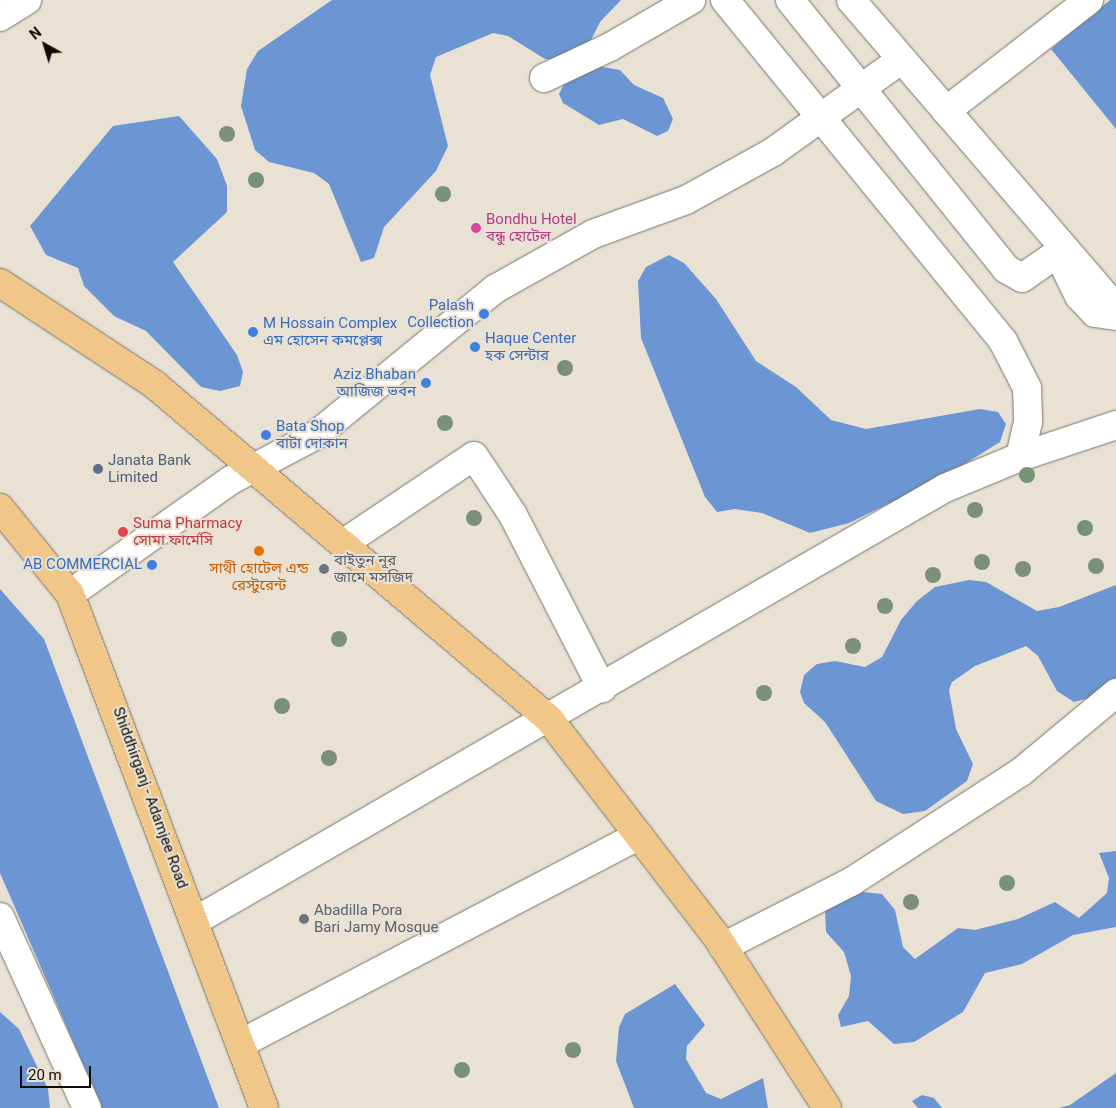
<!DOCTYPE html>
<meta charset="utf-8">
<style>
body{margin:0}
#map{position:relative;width:1116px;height:1108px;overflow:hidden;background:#e9e2d4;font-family:Roboto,"Noto Sans Bengali",sans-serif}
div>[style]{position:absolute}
.water>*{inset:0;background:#6b95d3}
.roads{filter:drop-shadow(0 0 1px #797467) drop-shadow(0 0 1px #797467)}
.minor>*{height:28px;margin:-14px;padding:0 14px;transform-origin:14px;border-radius:14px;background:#fff}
.major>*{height:28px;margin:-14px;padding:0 14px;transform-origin:14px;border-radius:14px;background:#f1c789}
.trees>*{width:16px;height:16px;margin:-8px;border-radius:50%;background:#789178}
.dots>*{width:14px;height:14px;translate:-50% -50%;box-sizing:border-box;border:2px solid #e9e2d4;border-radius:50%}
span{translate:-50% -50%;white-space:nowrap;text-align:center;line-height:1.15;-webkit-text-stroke:4px #e9e2d4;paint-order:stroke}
.hotel-label{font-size:15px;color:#b23c85}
.left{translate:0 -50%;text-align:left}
.shop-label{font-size:15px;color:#366cbe}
.right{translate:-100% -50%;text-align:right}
.service-label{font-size:15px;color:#4e5e75}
.health-label{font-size:15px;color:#be3a42}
.worship-label{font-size:15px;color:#5b616d}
.food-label{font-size:15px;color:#c56008}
.street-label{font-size:15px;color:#0f0c08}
.north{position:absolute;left:20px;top:20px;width:50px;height:50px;-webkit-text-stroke:4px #e9e2d4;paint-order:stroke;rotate:321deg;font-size:14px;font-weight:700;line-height:20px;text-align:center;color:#0f0c08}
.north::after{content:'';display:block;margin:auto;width:18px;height:22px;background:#0f0c08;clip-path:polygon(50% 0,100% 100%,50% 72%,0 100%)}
.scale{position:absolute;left:20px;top:1066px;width:71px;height:22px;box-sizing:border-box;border:2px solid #0f0c08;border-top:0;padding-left:6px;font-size:15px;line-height:18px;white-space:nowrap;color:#0f0c08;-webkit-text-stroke:4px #e9e2d4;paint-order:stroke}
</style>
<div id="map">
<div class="water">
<div style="clip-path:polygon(332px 0,621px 0,600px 22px,590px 42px,562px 60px,545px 59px,508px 36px,493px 33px,436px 57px,430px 75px,448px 146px,436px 171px,384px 227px,374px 258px,361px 262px,329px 184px,314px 173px,269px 162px,255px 150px,241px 106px,247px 69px,258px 51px)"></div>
<div style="clip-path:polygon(1110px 0,1116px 0,1116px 129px,1051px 49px)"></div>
<div style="clip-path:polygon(597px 66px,620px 70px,634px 85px,663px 98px,673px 119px,668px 131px,657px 136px,623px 119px,599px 125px,563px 103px,559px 94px,566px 80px)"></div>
<div style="clip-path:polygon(179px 116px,217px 159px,227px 186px,227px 212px,173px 262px,237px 355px,243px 372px,240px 386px,220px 391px,201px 387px,146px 331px,114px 316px,84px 286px,78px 268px,46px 255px,30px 226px,113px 126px)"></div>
<div style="clip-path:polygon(669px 255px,684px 263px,716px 299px,756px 361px,796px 387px,831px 420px,866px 429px,980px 409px,998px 412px,1006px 424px,1000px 442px,947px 475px,849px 523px,810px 533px,762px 513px,735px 509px,717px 512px,705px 497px,641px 338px,638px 281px,646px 267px)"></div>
<div style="clip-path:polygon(969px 580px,986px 582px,1037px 611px,1059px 607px,1116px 585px,1116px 681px,1097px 696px,1074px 702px,1057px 691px,1038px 656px,1026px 646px,975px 666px,952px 682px,949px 690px,956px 729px,973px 764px,967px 781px,925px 811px,903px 814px,876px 801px,825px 722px,804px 703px,800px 692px,804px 675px,817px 664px,835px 661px,865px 667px,882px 657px,901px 620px,917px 601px,935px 587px)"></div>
<div style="clip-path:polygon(0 589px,44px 639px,219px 1108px,102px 1108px,0 873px)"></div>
<div style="clip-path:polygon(1116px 851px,1116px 927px,1073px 935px,1022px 964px,985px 973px,963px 1012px,914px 1042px,894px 1044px,868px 1021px,841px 1027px,838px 1015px,849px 996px,851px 976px,844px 952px,826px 932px,825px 908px,863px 892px,882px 894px,895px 910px,903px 947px,915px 959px,958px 928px,975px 930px,1018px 919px,1055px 902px,1079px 918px,1107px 893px,1109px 878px,1099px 853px)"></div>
<div style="clip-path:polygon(675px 984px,705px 1025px,687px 1046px,686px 1059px,706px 1093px,721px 1099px,763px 1078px,768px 1108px,634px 1108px,616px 1061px,619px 1027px,625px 1014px)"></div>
<div style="clip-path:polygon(0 1012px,19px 1029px,48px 1089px,50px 1108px,0 1108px)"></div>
<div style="clip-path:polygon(1116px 1073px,1116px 1108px,1059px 1108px,1070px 1105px)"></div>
<div style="clip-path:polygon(922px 1095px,934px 1098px,942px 1108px,918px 1108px,912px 1101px)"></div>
</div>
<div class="roads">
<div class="minor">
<div style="left:725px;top:0;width:440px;rotate:50.8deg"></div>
<div style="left:1003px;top:341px;width:53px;rotate:62.9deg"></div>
<div style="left:1027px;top:388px;width:34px;rotate:88deg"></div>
<div style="left:1028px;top:422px;width:36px;rotate:103deg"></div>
<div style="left:790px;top:0;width:345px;rotate:51.2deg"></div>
<div style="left:1006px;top:269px;width:18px;rotate:29deg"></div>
<div style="left:1022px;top:278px;width:44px;rotate:-34.8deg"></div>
<div style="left:1058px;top:253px;width:48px;rotate:64deg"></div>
<div style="left:1079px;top:296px;width:23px;rotate:47deg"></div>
<div style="left:1095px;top:313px;width:21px;rotate:8deg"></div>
<div style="left:851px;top:0;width:406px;rotate:49.3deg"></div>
<div style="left:0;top:17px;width:32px;rotate:-32deg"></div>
<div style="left:544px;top:78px;width:73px;rotate:-25.2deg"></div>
<div style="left:610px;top:47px;width:94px;rotate:-30.1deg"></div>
<div style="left:946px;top:111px;width:181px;rotate:-37.8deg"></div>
<div style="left:344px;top:543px;width:156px;rotate:-33.8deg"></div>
<div style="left:474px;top:456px;width:71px;rotate:56.5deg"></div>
<div style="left:513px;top:515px;width:195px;rotate:62.8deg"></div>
<div style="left:70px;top:594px;width:197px;rotate:-35.3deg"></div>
<div style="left:231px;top:480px;width:96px;rotate:-27.9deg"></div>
<div style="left:316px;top:435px;width:231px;rotate:-39.2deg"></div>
<div style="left:495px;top:289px;width:112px;rotate:-29.3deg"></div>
<div style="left:593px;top:234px;width:99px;rotate:-20.1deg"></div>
<div style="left:686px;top:200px;width:99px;rotate:-28.9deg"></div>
<div style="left:773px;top:152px;width:155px;rotate:-35.8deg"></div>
<div style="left:0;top:917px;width:210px;rotate:65.5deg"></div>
<div style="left:195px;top:921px;width:866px;rotate:-30deg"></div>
<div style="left:945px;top:488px;width:81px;rotate:-22.5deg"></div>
<div style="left:1020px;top:457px;width:101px;rotate:-18.4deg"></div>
<div style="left:723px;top:947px;width:144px;rotate:-26.9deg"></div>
<div style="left:851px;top:882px;width:202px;rotate:-32.9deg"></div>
<div style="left:1021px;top:772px;width:124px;rotate:-39.7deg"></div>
<div style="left:240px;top:1044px;width:450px;rotate:-27.6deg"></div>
</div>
<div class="major">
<div style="left:0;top:283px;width:186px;rotate:33.3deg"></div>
<div style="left:155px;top:385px;width:517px;rotate:40.29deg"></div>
<div style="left:549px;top:719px;width:275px;rotate:52.4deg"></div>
<div style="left:717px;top:937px;width:203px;rotate:57.2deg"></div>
<div style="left:0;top:508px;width:111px;rotate:50.9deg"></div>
<div style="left:70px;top:594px;width:549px;rotate:69.32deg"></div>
</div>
</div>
<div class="trees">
<div style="left:227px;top:134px"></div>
<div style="left:256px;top:180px"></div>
<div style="left:443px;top:194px"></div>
<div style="left:565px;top:368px"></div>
<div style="left:445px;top:423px"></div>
<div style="left:1027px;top:475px"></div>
<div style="left:975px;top:510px"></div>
<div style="left:474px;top:518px"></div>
<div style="left:1085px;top:528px"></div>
<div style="left:982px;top:562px"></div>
<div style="left:1096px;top:566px"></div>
<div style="left:1023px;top:569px"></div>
<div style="left:933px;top:575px"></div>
<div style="left:885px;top:606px"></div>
<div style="left:339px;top:639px"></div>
<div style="left:853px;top:646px"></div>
<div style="left:764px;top:693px"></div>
<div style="left:282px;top:706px"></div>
<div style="left:329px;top:758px"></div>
<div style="left:1007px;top:883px"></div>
<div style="left:911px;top:902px"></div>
<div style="left:573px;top:1050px"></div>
<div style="left:462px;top:1070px"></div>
</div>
<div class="dots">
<div style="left:476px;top:228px;background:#d1479c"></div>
<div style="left:484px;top:314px;background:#3f7fe0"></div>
<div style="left:253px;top:332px;background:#3f7fe0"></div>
<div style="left:475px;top:347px;background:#3f7fe0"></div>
<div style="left:426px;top:383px;background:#3f7fe0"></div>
<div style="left:266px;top:435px;background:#3f7fe0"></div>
<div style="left:98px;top:469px;background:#5c6f8a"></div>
<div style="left:123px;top:532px;background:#e0444e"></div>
<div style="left:259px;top:551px;background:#e8710a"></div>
<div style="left:152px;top:565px;background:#3f7fe0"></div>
<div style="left:324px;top:569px;background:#6b7280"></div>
<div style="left:304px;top:919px;background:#6b7280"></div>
</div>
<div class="hotel-label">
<span class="left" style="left:486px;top:228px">Bondhu Hotel<br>বন্ধু হোটেল</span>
</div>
<div class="shop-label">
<span class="right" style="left:474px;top:314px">Palash<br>Collection</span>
<span class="left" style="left:263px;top:332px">M Hossain Complex<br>এম হোসেন কমপ্লেক্স</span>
<span class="left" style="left:485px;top:347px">Haque Center<br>হক সেন্টার</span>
<span class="right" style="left:416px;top:383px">Aziz Bhaban<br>আজিজ ভবন</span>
<span class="left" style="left:276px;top:435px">Bata Shop<br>বাটা দোকান</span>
<span class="right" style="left:142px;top:565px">AB COMMERCIAL</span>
</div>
<div class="service-label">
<span class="left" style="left:108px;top:469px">Janata Bank<br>Limited</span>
</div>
<div class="health-label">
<span class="left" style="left:133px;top:532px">Suma Pharmacy<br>সোমা ফার্মেসি</span>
</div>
<div class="worship-label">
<span class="left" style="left:334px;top:569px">বাইতুন নূর<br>জামে মসজিদ</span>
<span class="left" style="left:314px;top:919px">Abadilla Pora<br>Bari Jamy Mosque</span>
</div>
<div class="food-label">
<span style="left:259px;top:577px">সাথী হোটেল এন্ড<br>রেস্টুরেন্ট</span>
</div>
<div class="street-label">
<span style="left:150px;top:798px;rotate:70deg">Shiddhirganj - Adamjee Road</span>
</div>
<div class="north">N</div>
<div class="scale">20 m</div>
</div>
